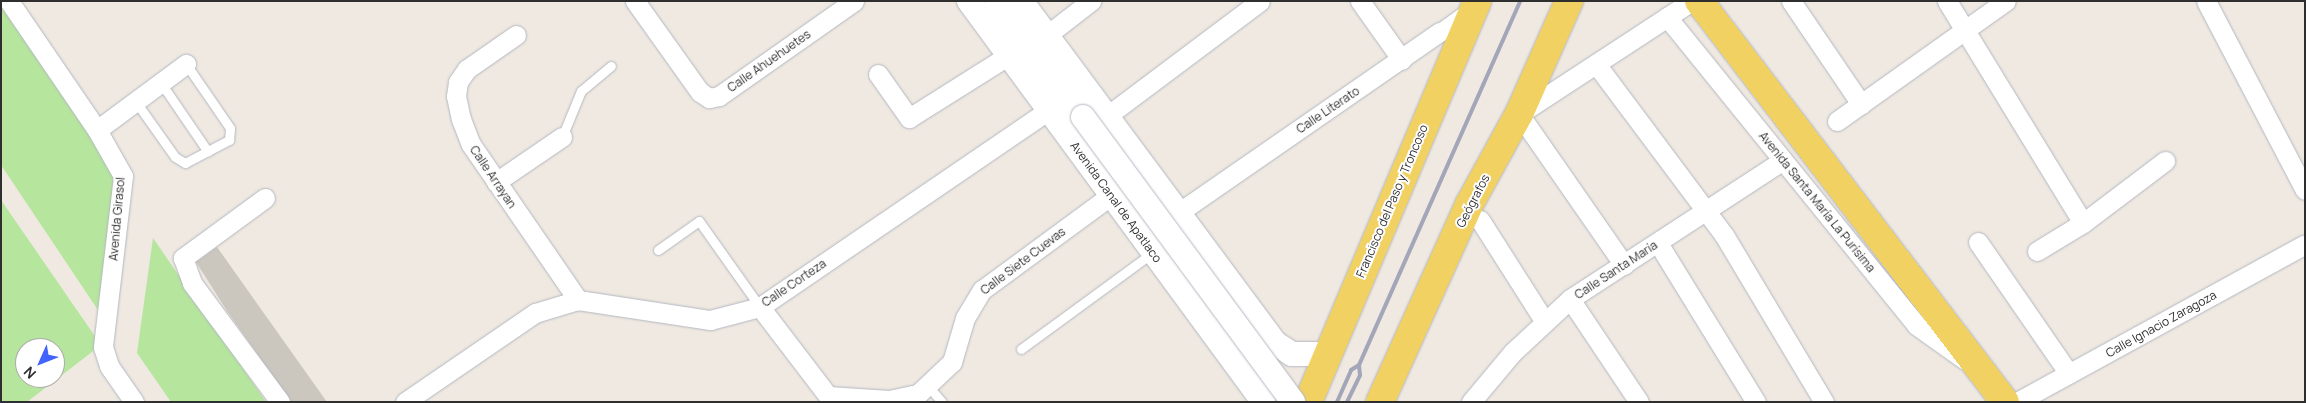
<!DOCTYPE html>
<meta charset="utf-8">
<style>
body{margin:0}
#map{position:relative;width:2306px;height:403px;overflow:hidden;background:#efe9e1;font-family:Manrope,sans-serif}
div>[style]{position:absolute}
.green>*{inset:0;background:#b6e59e}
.building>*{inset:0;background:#cbc7bf}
.roads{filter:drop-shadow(0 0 1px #b4b7c1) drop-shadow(0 0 1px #b4b7c1)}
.service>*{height:9px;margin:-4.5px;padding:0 4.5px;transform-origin:4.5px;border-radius:4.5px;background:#fff}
.pedestrian>*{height:14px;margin:-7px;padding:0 7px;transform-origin:7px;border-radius:7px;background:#fff}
.minor>*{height:19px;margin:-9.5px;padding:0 9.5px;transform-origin:9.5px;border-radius:9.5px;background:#fff}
.tertiary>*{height:24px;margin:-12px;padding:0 12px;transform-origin:12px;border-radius:12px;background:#fff}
.primary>*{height:28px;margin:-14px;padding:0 14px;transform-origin:14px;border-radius:14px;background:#f2d163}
.rail>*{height:4px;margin:-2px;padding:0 2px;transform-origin:2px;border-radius:2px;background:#a3a6b8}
.bridges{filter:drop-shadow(0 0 1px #b4b7c1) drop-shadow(0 0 1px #b4b7c1)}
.tertiary-bridge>*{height:24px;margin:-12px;padding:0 12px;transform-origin:12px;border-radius:12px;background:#fff}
span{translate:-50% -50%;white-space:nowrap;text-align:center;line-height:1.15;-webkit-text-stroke:4px #fff;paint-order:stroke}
.street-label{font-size:12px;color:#2e2e2e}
.frame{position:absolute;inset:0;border:2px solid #2e2e2e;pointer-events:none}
.north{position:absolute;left:15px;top:338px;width:50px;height:50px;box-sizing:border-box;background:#fff;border:1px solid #ababab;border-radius:50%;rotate:226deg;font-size:14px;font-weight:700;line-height:20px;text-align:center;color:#2e2e2e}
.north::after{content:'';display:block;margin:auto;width:18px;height:22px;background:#4264fb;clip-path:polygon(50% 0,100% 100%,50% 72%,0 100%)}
</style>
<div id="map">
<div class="green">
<div style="clip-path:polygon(1px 1px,119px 171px,102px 316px,1px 165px)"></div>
<div style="clip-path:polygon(evenodd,1px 200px,101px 345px,27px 402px,1px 402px,1px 200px,25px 348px,55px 348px,55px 378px,25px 378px,25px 348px)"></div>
<div style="clip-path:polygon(153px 238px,266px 402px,171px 402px,137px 353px)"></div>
</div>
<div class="building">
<div style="clip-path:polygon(217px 247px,327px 402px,291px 402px,227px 311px,196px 262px)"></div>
</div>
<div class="roads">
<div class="service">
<div style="left:161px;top:83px;width:83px;rotate:55.7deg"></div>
<div style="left:136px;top:102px;width:67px;rotate:54.7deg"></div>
<div style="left:175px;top:157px;width:12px;rotate:31deg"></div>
<div style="left:185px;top:163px;width:50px;rotate:-27.6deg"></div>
<div style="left:229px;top:140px;width:12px;rotate:-85deg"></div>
<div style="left:230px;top:128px;width:78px;rotate:-124.5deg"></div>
<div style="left:562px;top:137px;width:50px;rotate:-67.6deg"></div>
<div style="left:581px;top:91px;width:39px;rotate:-40deg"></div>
<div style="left:658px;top:250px;width:50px;rotate:-35.3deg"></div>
<div style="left:699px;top:221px;width:105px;rotate:54.7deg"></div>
<div style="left:1021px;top:349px;width:162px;rotate:-36.2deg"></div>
<div style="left:928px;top:386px;width:21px;rotate:49deg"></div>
</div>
<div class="pedestrian">
<div style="left:1439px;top:32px;width:37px;rotate:-36deg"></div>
</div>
<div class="minor">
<div style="left:9px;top:1px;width:156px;rotate:55.7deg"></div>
<div style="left:97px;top:130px;width:53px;rotate:60.5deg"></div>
<div style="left:123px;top:176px;width:172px;rotate:96.7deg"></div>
<div style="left:103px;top:347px;width:20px;rotate:72deg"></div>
<div style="left:109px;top:366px;width:44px;rotate:55.2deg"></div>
<div style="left:635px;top:1px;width:112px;rotate:54.5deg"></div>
<div style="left:700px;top:92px;width:11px;rotate:34deg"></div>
<div style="left:709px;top:98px;width:10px;rotate:-11deg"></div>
<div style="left:719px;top:96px;width:165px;rotate:-35.1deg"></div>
<div style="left:1360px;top:1px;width:72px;rotate:54.6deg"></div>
<div style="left:1791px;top:1px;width:125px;rotate:55.8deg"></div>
<div style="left:1947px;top:1px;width:260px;rotate:58.5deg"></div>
<div style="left:2206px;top:1px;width:213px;rotate:62.4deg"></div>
<div style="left:1667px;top:17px;width:396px;rotate:51deg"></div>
<div style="left:1916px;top:325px;width:60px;rotate:35.5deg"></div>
<div style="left:516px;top:35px;width:60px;rotate:145.2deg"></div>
<div style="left:467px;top:69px;width:16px;rotate:125deg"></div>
<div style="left:458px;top:82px;width:14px;rotate:98deg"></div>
<div style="left:456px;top:96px;width:24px;rotate:78deg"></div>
<div style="left:461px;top:119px;width:26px;rotate:69deg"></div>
<div style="left:470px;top:143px;width:191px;rotate:55.5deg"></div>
<div style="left:1047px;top:35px;width:56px;rotate:-37.7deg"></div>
<div style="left:1596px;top:64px;width:214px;rotate:53.2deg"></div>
<div style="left:1724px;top:235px;width:195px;rotate:59.1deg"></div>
<div style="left:878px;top:74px;width:54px;rotate:54.8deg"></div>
<div style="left:909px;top:118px;width:118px;rotate:-32.2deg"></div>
<div style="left:1107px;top:116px;width:191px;rotate:-36.9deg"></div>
<div style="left:1837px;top:121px;width:207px;rotate:-35.4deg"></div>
<div style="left:97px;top:130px;width:111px;rotate:-36.6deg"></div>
<div style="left:496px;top:182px;width:80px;rotate:-34.3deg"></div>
<div style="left:265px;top:198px;width:102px;rotate:143.8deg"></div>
<div style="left:183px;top:258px;width:27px;rotate:70deg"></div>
<div style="left:192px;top:283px;width:148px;rotate:53.5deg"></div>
<div style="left:1178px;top:213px;width:318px;rotate:-34.7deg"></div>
<div style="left:1480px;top:220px;width:121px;rotate:57.5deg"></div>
<div style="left:1978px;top:242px;width:160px;rotate:55.4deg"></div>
<div style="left:1658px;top:243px;width:187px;rotate:58.4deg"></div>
<div style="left:2037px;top:251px;width:54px;rotate:-31.3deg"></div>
<div style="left:2083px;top:223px;width:103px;rotate:-37.1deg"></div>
<div style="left:1624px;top:265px;width:184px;rotate:-124.8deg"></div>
<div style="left:1519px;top:114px;width:207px;rotate:-33.2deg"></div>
<div style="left:1570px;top:299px;width:124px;rotate:56.2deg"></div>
<div style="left:760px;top:307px;width:112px;rotate:52.6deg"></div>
<div style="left:828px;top:396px;width:61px;rotate:3.8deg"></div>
<div style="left:889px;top:400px;width:30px;rotate:-12deg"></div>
<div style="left:918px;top:394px;width:47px;rotate:-43.3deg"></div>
<div style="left:952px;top:362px;width:46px;rotate:-73.5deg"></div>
<div style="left:965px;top:318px;width:33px;rotate:-59deg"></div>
<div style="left:982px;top:290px;width:159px;rotate:-36.3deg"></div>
<div style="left:405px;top:402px;width:158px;rotate:-34.4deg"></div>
<div style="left:535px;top:313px;width:45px;rotate:-16.8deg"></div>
<div style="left:578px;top:300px;width:134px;rotate:8.6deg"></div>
<div style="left:710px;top:320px;width:52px;rotate:-14.6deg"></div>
<div style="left:760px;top:307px;width:350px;rotate:-34.3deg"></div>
<div style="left:1471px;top:402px;width:65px;rotate:-50deg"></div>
<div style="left:1513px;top:352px;width:78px;rotate:-42.9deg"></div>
<div style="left:1570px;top:299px;width:253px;rotate:-33.1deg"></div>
<div style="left:2017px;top:402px;width:328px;rotate:-28.7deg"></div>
</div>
<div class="tertiary">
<div style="left:969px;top:1px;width:498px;rotate:53.7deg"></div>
<div style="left:997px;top:1px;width:144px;rotate:53.4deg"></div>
<div style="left:1021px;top:1px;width:426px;rotate:53.4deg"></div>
<div style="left:1275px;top:343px;width:20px;rotate:33deg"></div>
<div style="left:1292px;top:354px;width:36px"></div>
</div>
<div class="primary">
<div style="left:1699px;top:1px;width:504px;rotate:52.65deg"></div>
<div style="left:1308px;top:402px;width:435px;rotate:-67.1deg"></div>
<div style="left:1380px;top:402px;width:218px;rotate:-65.7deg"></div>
<div style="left:1470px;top:203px;width:102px;rotate:-61.2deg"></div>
<div style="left:1519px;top:114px;width:124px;rotate:-66.1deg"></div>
</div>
</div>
<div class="rail">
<div style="left:1337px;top:402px;width:35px;rotate:-66deg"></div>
<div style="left:1351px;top:370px;width:9px;rotate:-32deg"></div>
<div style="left:1347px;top:402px;width:30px;rotate:-64deg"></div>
<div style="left:1360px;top:375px;width:10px;rotate:-96deg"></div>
<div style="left:1359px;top:365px;width:398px;rotate:-66.1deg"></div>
</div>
<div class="bridges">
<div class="tertiary-bridge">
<div style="left:1083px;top:117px;width:354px;rotate:53.6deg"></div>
</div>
</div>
<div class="street-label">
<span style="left:769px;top:61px;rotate:-35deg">Calle Ahuehuetes</span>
<span style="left:1328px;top:110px;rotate:-34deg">Calle Literato</span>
<span style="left:493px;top:177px;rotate:56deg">Calle Arrayan</span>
<span style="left:1392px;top:201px;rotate:-67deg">Francisco del Paso y Troncoso</span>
<span style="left:1473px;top:201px;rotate:-63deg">Geógrafos</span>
<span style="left:1116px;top:202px;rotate:54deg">Avenida Canal de Apatlaco</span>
<span style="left:1817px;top:202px;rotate:51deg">Avenida Santa María La Purísima</span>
<span style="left:117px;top:219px;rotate:-85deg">Avenida Girasol</span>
<span style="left:1023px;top:261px;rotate:-37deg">Calle Siete Cuevas</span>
<span style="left:1616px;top:270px;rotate:-33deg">Calle Santa María</span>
<span style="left:794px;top:283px;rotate:-34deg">Calle Corteza</span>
<span style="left:2161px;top:324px;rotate:-29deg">Calle Ignacio Zaragoza</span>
</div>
<div class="frame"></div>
<div class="north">N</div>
</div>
